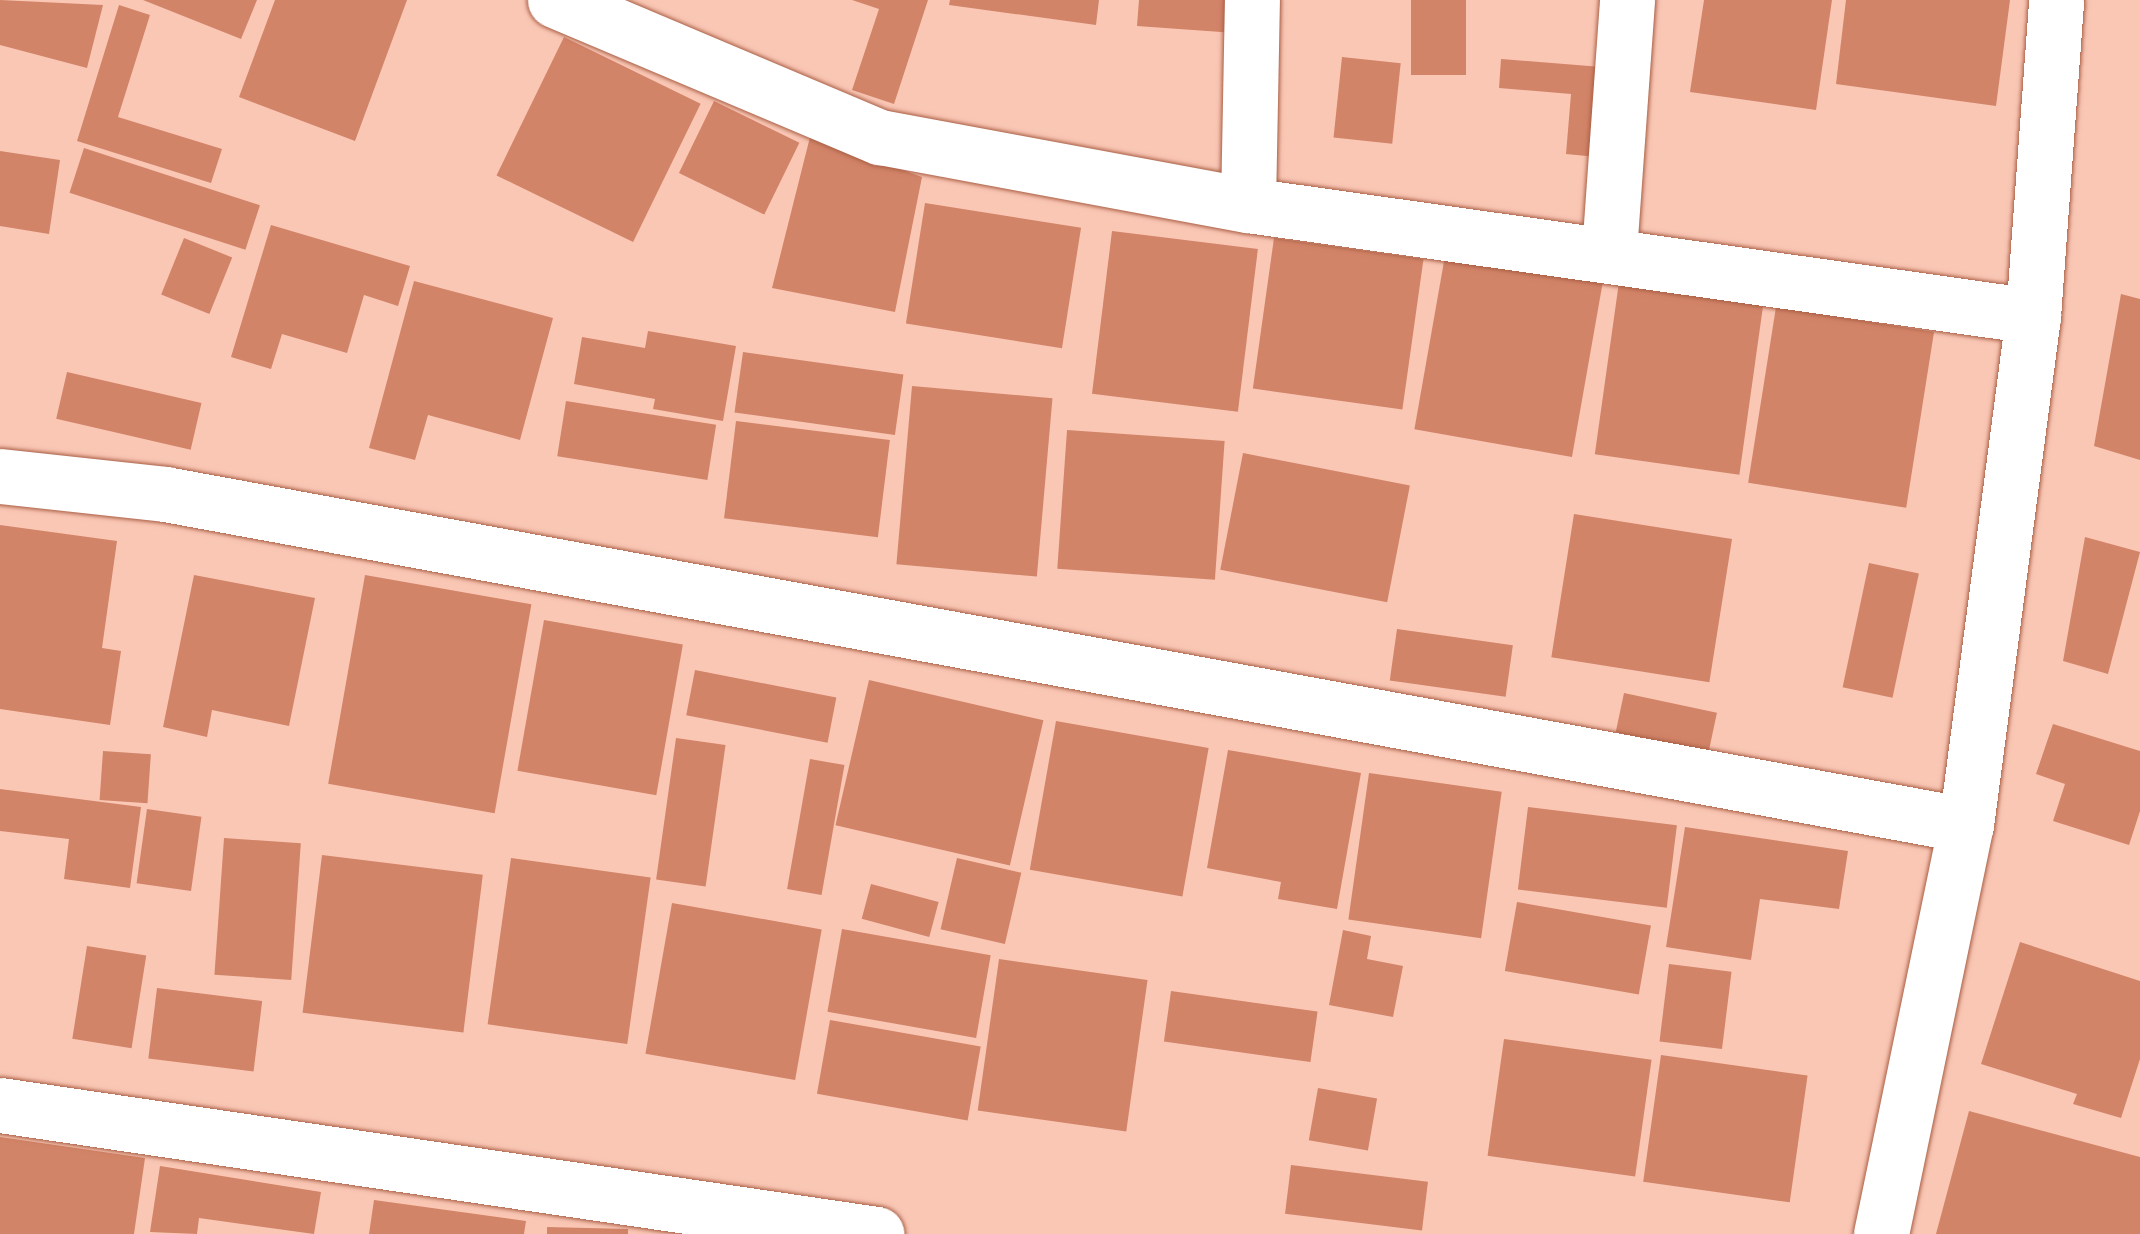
<!DOCTYPE html>
<style>
body{margin:0}
#map{position:relative;width:2140px;height:1234px;overflow:hidden;background:#fac7b5;font-family:"DM Sans",sans-serif}
div>[style]{position:absolute}
.building>*{inset:0;background:#d28468;transform-origin:0 0}
.roads{filter:drop-shadow(0 0 2px #a95e44) drop-shadow(0 0 2px #a95e44)}
.minor>*{height:55px;margin:-27.5px;padding:0 27.5px;transform-origin:27.5px;border-radius:27.5px;background:#fff}
span{translate:-50% -50%;white-space:nowrap;text-align:center;line-height:1.15;-webkit-text-stroke:10px #fcf3f0;paint-order:stroke}
</style>
<div id="map">
<div class="building">
<div style="clip-path:polygon(0 0,103px 5px,87px 68px,0 45px)"></div>
<div style="clip-path:polygon(143px 0,257px 0,241px 39px)"></div>
<div style="clip-path:polygon(275px 0,407px 0,355px 141px,239px 97px)"></div>
<div style="clip-path:polygon(928px 0,894px 104px,852px 90px,879px 9px,852px 0)"></div>
<div style="clip-path:polygon(950px 0,1099px 0,1096px 25px,949px 5px)"></div>
<div style="clip-path:polygon(1139px 0,1237px 0,1235px 33px,1137px 26px)"></div>
<div style="left:1411px;top:0;width:55px;height:75px"></div>
<div style="clip-path:polygon(1704px 0,1832px 0,1816px 110px,1690px 92px)"></div>
<div style="clip-path:polygon(1846px 0,2010px 0,1996px 106px,1836px 84px)"></div>
<div style="clip-path:polygon(119px 5px,150px 15px,118px 117px,222px 149px,211px 183px,77px 141px)"></div>
<div style="left:564px;top:37px;width:152px;height:154px;rotate:26deg"></div>
<div style="left:1342px;top:57px;width:59px;height:81px;rotate:6deg"></div>
<div style="clip-path:polygon(1501px 59px,1614px 68px,1607px 158px,1566px 154px,1571px 94px,1499px 88px)"></div>
<div style="left:714px;top:101px;width:95px;height:80px;rotate:26deg"></div>
<div style="clip-path:polygon(810px 137px,922px 177px,895px 312px,772px 288px)"></div>
<div style="left:84px;top:148px;width:185px;height:47px;rotate:18deg"></div>
<div style="clip-path:polygon(0 151px,60px 160px,49px 234px,0 226px)"></div>
<div style="left:925px;top:203px;width:158px;height:122px;rotate:9deg"></div>
<div style="clip-path:polygon(271px 225px,410px 266px,398px 306px,364px 295px,347px 353px,282px 334px,271px 369px,231px 357px)"></div>
<div style="left:1112px;top:231px;width:147px;height:164px;rotate:7deg"></div>
<div style="left:184px;top:238px;width:52px;height:61px;rotate:22deg"></div>
<div style="left:1274px;top:238px;width:151px;height:152px;rotate:8deg"></div>
<div style="left:1446px;top:250px;width:160px;height:182px;rotate:10deg"></div>
<div style="clip-path:polygon(414px 281px,553px 318px,520px 440px,428px 415px,415px 460px,369px 448px)"></div>
<div style="left:1619px;top:282px;width:146px;height:174px;rotate:8deg"></div>
<div style="clip-path:polygon(2121px 294px,2140px 299px,2140px 460px,2094px 446px)"></div>
<div style="left:1776px;top:307px;width:160px;height:178px;rotate:9deg"></div>
<div style="clip-path:polygon(648px 331px,736px 346px,723px 421px,653px 409px,655px 399px,574px 384px,582px 337px,645px 348px)"></div>
<div style="left:743px;top:352px;width:162px;height:61px;rotate:8deg"></div>
<div style="left:67px;top:372px;width:138px;height:48px;rotate:13deg"></div>
<div style="left:912px;top:386px;width:141px;height:179px;rotate:5deg"></div>
<div style="left:566px;top:401px;width:152px;height:56px;rotate:9deg"></div>
<div style="left:736px;top:421px;width:155px;height:98px;rotate:7deg"></div>
<div style="left:1067px;top:430px;width:158px;height:139px;rotate:4deg"></div>
<div style="left:1243px;top:453px;width:170px;height:119px;rotate:11deg"></div>
<div style="left:1574px;top:514px;width:160px;height:145px;rotate:9deg"></div>
<div style="clip-path:polygon(0 525px,117px 541px,102px 648px,121px 651px,110px 725px,0 709px)"></div>
<div style="clip-path:polygon(2085px 537px,2140px 552px,2108px 674px,2063px 661px)"></div>
<div style="left:1869px;top:563px;width:51px;height:127px;rotate:12deg"></div>
<div style="clip-path:polygon(194px 575px,315px 598px,289px 726px,212px 710px,207px 737px,163px 727px)"></div>
<div style="left:365px;top:575px;width:169px;height:212px;rotate:10deg"></div>
<div style="left:544px;top:620px;width:141px;height:153px;rotate:10deg"></div>
<div style="left:1397px;top:629px;width:117px;height:52px;rotate:8deg"></div>
<div style="left:695px;top:670px;width:144px;height:46px;rotate:11deg"></div>
<div style="left:869px;top:680px;width:179px;height:149px;rotate:13deg"></div>
<div style="left:1624px;top:693px;width:95px;height:40px;rotate:12deg"></div>
<div style="left:1056px;top:721px;width:155px;height:151px;rotate:10deg"></div>
<div style="clip-path:polygon(2053px 724px,2140px 751px,2140px 811px,2129px 845px,2053px 821px,2065px 784px,2036px 774px)"></div>
<div style="left:676px;top:738px;width:50px;height:143px;rotate:8deg"></div>
<div style="clip-path:polygon(1228px 750px,1361px 773px,1337px 909px,1278px 899px,1281px 882px,1207px 868px)"></div>
<div style="left:103px;top:751px;width:48px;height:49px;rotate:4deg"></div>
<div style="left:810px;top:759px;width:35px;height:132px;rotate:10deg"></div>
<div style="left:1369px;top:773px;width:134px;height:148px;rotate:8deg"></div>
<div style="clip-path:polygon(0 789px,141px 807px,130px 888px,64px 879px,69px 839px,0 831px)"></div>
<div style="left:1528px;top:807px;width:150px;height:83px;rotate:7deg"></div>
<div style="left:147px;top:809px;width:55px;height:75px;rotate:8deg"></div>
<div style="clip-path:polygon(1685px 827px,1848px 851px,1839px 909px,1760px 899px,1751px 960px,1666px 947px)"></div>
<div style="left:224px;top:838px;width:77px;height:137px;rotate:4deg"></div>
<div style="left:322px;top:855px;width:162px;height:159px;rotate:7deg"></div>
<div style="left:511px;top:858px;width:141px;height:168px;rotate:8deg"></div>
<div style="left:957px;top:858px;width:66px;height:73px;rotate:13deg"></div>
<div style="left:871px;top:884px;width:70px;height:36px;rotate:15deg"></div>
<div style="left:1517px;top:902px;width:136px;height:70px;rotate:10deg"></div>
<div style="left:672px;top:903px;width:152px;height:153px;rotate:10deg"></div>
<div style="left:842px;top:929px;width:151px;height:84px;rotate:10deg"></div>
<div style="clip-path:polygon(1343px 930px,1371px 936px,1367px 959px,1403px 966px,1393px 1017px,1329px 1005px)"></div>
<div style="clip-path:polygon(2020px 942px,2140px 981px,2140px 1059px,2121px 1118px,2073px 1104px,2077px 1094px,1981px 1064px)"></div>
<div style="left:87px;top:946px;width:60px;height:94px;rotate:9deg"></div>
<div style="left:999px;top:959px;width:150px;height:153px;rotate:8deg"></div>
<div style="left:1669px;top:964px;width:63px;height:78px;rotate:7deg"></div>
<div style="left:157px;top:988px;width:106px;height:71px;rotate:7deg"></div>
<div style="left:1171px;top:991px;width:148px;height:51px;rotate:8deg"></div>
<div style="left:830px;top:1020px;width:153px;height:75px;rotate:10deg"></div>
<div style="left:1504px;top:1039px;width:149px;height:118px;rotate:8deg"></div>
<div style="left:1661px;top:1055px;width:148px;height:128px;rotate:8deg"></div>
<div style="left:1318px;top:1088px;width:60px;height:53px;rotate:10deg"></div>
<div style="clip-path:polygon(1969px 1111px,2140px 1157px,2140px 1234px,1936px 1234px)"></div>
<div style="clip-path:polygon(0 1137px,145px 1158px,134px 1234px,0 1234px)"></div>
<div style="left:1291px;top:1165px;width:138px;height:49px;rotate:7deg"></div>
<div style="clip-path:polygon(160px 1166px,321px 1192px,314px 1234px,199px 1218px,197px 1234px,150px 1232px)"></div>
<div style="clip-path:polygon(374px 1200px,526px 1221px,524px 1234px,369px 1234px)"></div>
<div style="clip-path:polygon(547px 1227px,628px 1229px,628px 1234px,547px 1234px)"></div>
</div>
<div class="roads">
<div class="minor">
<div style="left:555px;top:0;width:353px;rotate:22.9deg"></div>
<div style="left:880px;top:137px;width:374px;rotate:10.5deg"></div>
<div style="left:1248px;top:205px;width:793px;rotate:8.05deg"></div>
<div style="left:1248px;top:205px;width:205px;rotate:-88.9deg"></div>
<div style="left:1609px;top:252px;width:253px;rotate:-85.9deg"></div>
<div style="left:0;top:476px;width:166px;rotate:6.2deg"></div>
<div style="left:165px;top:494px;width:1831px;rotate:10.41deg"></div>
<div style="left:0;top:1105px;width:886px;rotate:8.37deg"></div>
<div style="left:1881px;top:1234px;width:418px;rotate:-78.3deg"></div>
<div style="left:1966px;top:825px;width:513px;rotate:-82.5deg"></div>
<div style="left:2033px;top:316px;width:317px;rotate:-85.8deg"></div>
</div>
</div>
</div>
